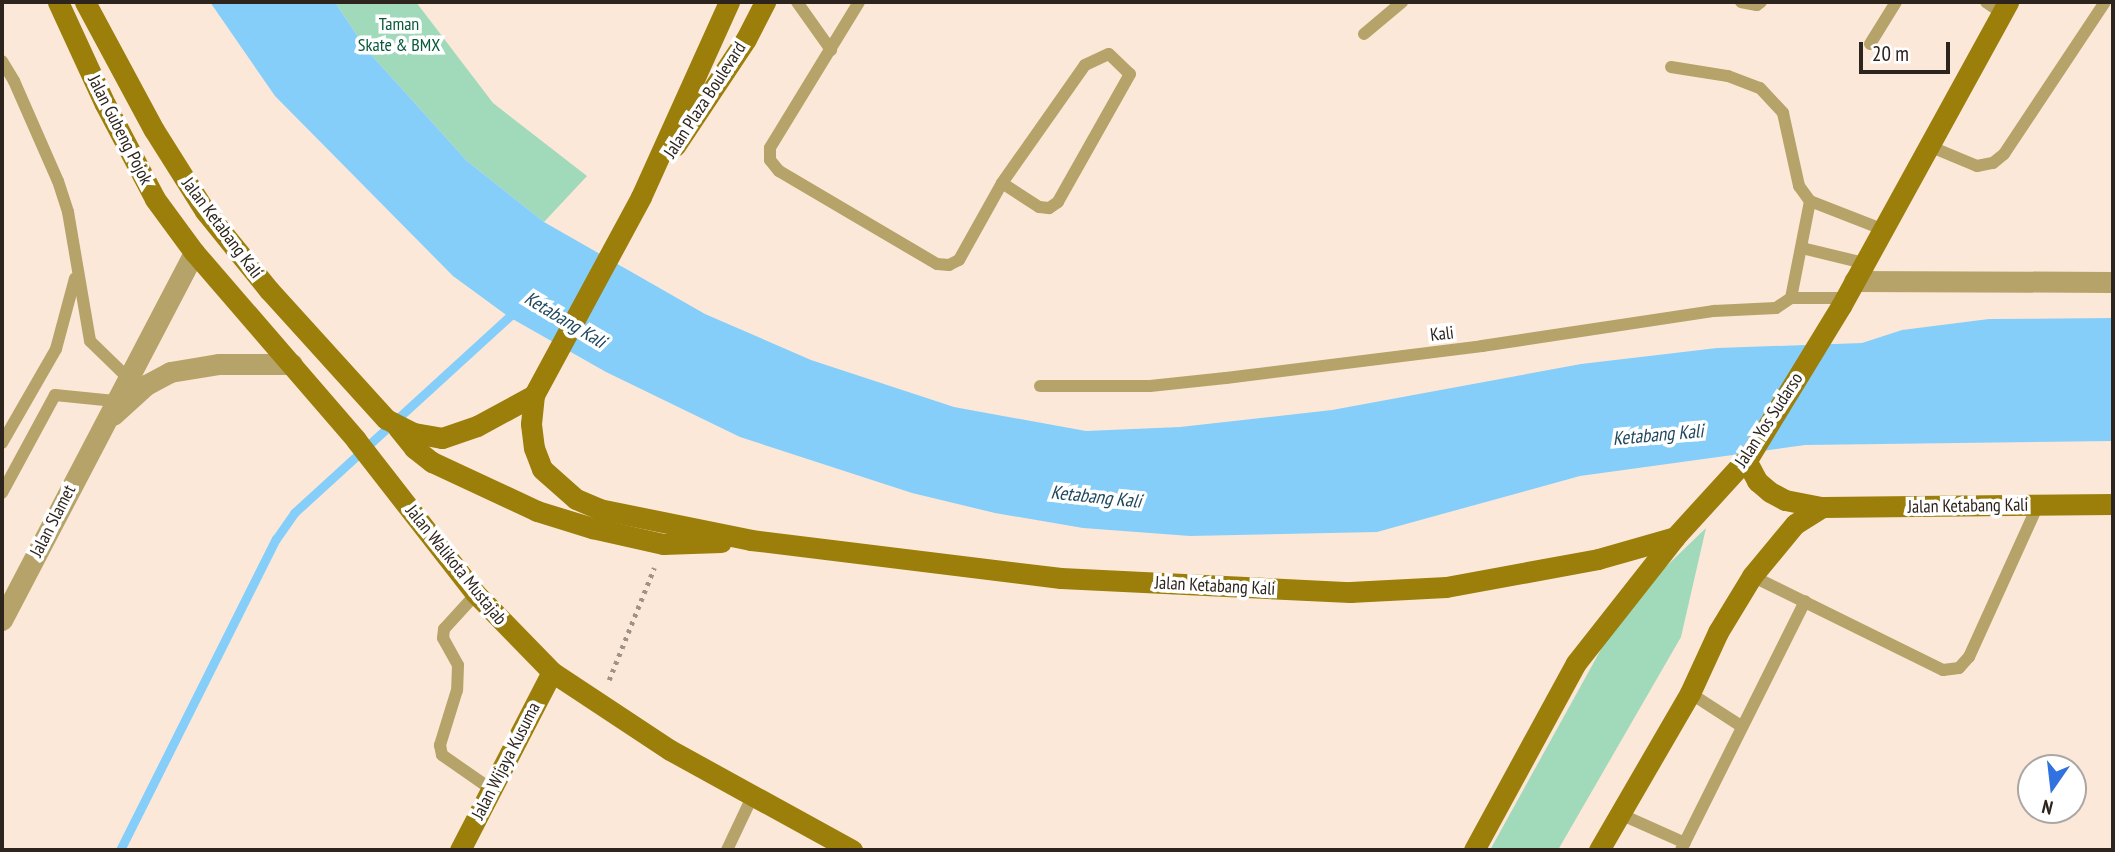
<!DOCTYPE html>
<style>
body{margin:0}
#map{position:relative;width:2115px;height:852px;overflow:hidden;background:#fce8d9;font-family:"PT Sans Narrow",sans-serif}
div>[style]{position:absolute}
.green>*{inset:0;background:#a0daba}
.water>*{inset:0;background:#86cefa}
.stream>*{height:9px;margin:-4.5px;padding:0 4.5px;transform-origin:4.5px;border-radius:4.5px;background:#86cefa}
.path>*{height:4.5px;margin-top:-2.25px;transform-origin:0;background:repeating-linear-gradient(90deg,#a19287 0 3.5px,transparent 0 8.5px)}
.lane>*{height:12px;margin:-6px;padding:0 6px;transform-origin:6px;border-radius:6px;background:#b6a369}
.street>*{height:21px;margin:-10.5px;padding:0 10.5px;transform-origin:10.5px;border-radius:10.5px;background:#b6a369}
.secondary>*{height:21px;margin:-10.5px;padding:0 10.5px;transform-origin:10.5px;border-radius:10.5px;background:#9b7f0a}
span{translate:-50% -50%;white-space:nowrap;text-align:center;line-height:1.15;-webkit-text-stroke:7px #fff;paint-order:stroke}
.park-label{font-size:18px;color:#085939}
.street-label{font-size:18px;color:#2d241d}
.water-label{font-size:19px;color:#1f475e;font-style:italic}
.frame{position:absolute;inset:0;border:4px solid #2d241d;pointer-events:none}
.north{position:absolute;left:2017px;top:754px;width:70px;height:70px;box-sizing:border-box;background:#fff;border:2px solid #aba7a5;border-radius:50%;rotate:194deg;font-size:19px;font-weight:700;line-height:28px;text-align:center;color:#2d241d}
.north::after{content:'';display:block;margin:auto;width:24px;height:32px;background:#3172e0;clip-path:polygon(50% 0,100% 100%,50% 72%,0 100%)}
.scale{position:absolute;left:1859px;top:42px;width:91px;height:32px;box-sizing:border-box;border:4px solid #2d241d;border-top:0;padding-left:9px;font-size:21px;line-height:24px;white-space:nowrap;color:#2d241d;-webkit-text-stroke:5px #fff;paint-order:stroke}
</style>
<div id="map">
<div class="green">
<div style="clip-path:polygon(335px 2px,416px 2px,493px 103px,587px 176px,544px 222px,467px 161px,366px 49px)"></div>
<div style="clip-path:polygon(1706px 528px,1681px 637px,1558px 850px,1490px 850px,1625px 606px)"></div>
</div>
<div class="water">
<div style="clip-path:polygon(210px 2px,335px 2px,366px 49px,467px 161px,544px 222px,705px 314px,811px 360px,954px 407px,1086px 431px,1180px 427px,1332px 410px,1581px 364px,1717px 348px,1862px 343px,1902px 330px,1989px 319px,2113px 318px,2113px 441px,1805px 445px,1580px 476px,1377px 532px,1190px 536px,1083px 528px,995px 513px,912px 493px,740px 437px,606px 372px,509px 317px,453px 276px,275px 96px)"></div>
</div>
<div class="stream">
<div style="left:120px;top:850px;width:348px;rotate:-63.4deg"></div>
<div style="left:276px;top:539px;width:32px;rotate:-55deg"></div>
<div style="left:294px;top:513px;width:301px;rotate:-42.4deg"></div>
</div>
<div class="path">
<div style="left:609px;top:680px;width:121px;rotate:-68.1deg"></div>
</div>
<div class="lane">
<div style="left:797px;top:2px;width:59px;rotate:54.7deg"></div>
<div style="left:859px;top:2px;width:171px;rotate:121.4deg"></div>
<div style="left:770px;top:148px;width:12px;rotate:90deg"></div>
<div style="left:770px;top:160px;width:14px;rotate:51deg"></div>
<div style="left:779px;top:171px;width:183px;rotate:30.5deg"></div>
<div style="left:937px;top:264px;width:12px;rotate:5deg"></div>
<div style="left:949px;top:265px;width:11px;rotate:-27deg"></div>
<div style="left:959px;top:260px;width:88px;rotate:-60.8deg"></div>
<div style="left:1002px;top:183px;width:144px;rotate:-54.9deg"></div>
<div style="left:1085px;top:65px;width:26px;rotate:-25deg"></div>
<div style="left:1109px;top:54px;width:29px;rotate:44deg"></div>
<div style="left:1130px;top:74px;width:147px;rotate:119.4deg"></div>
<div style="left:1058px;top:202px;width:11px;rotate:146deg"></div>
<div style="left:1049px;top:208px;width:10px;rotate:-174deg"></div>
<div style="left:1039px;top:207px;width:44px;rotate:-147deg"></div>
<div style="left:1741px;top:2px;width:16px;rotate:11deg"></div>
<div style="left:1757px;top:5px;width:5px;rotate:-37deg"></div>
<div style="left:1986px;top:2px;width:19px;rotate:35deg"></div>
<div style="left:1364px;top:34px;width:50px;rotate:-40.1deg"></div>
<div style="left:1870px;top:44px;width:49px;rotate:-58.2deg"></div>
<div style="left:2px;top:61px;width:23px;rotate:59deg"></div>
<div style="left:14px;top:81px;width:109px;rotate:66.3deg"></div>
<div style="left:58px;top:181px;width:33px;rotate:72deg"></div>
<div style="left:68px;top:212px;width:131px;rotate:80.3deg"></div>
<div style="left:90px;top:341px;width:52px;rotate:44.2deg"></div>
<div style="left:1671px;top:67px;width:58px;rotate:9deg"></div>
<div style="left:1728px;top:76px;width:34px;rotate:21deg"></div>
<div style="left:1760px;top:88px;width:34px;rotate:47deg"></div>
<div style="left:1783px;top:113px;width:75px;rotate:77.6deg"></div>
<div style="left:1799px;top:186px;width:19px;rotate:54deg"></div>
<div style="left:1810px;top:201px;width:77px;rotate:21.3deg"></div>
<div style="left:1929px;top:146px;width:52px;rotate:22.6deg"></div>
<div style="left:1977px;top:166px;width:16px;rotate:-11deg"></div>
<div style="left:1993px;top:163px;width:14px;rotate:-39deg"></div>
<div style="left:2004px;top:154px;width:182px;rotate:-56.4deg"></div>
<div style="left:1802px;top:248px;width:64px;rotate:13.6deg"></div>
<div style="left:1791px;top:298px;width:99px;rotate:-78.9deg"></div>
<div style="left:1040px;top:386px;width:110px"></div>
<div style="left:1150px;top:386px;width:76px;rotate:-6deg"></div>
<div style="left:1226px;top:378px;width:258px;rotate:-7.1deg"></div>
<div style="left:1482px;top:346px;width:235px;rotate:-8.6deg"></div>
<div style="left:1714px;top:311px;width:62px;rotate:-2.8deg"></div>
<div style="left:1776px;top:308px;width:18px;rotate:-34deg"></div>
<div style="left:1791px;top:298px;width:54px"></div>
<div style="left:2px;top:443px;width:108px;rotate:-60.1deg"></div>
<div style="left:56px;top:349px;width:73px;rotate:-75deg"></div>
<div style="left:2px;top:493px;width:111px;rotate:-61.6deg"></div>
<div style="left:55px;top:395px;width:60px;rotate:5.7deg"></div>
<div style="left:1752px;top:576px;width:213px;rotate:26.2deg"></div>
<div style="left:1943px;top:670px;width:16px;rotate:-7deg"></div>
<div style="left:1959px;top:668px;width:15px;rotate:-48deg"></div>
<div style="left:1969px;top:657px;width:167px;rotate:-65.6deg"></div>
<div style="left:476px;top:594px;width:47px;rotate:132.4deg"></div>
<div style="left:444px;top:629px;width:9px;rotate:96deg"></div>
<div style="left:443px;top:638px;width:31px;rotate:61deg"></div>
<div style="left:458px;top:665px;width:25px;rotate:92deg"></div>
<div style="left:457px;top:690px;width:58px;rotate:107.2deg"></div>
<div style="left:440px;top:745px;width:10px;rotate:79deg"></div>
<div style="left:442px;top:755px;width:60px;rotate:34.8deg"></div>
<div style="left:1690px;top:693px;width:61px;rotate:32.9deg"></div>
<div style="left:1620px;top:814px;width:71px;rotate:24deg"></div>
<div style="left:727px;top:850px;width:61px;rotate:-64.7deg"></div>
<div style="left:1681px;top:850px;width:278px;rotate:-63.5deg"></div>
</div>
<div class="street">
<div style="left:1854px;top:281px;width:259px;rotate:0.2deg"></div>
<div style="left:113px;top:415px;width:45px;rotate:-42.3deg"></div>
<div style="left:146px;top:385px;width:27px;rotate:-28deg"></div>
<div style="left:170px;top:372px;width:50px;rotate:-9.3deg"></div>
<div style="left:219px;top:364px;width:73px"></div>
<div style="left:2px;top:620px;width:415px;rotate:-62.4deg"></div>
</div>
<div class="secondary">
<div style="left:58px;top:2px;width:112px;rotate:65.3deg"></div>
<div style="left:105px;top:104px;width:107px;rotate:62.2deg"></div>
<div style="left:155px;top:199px;width:66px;rotate:53.7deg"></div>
<div style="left:194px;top:252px;width:248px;rotate:49.2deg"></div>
<div style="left:356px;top:440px;width:195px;rotate:52.1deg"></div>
<div style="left:476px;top:594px;width:109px;rotate:45.7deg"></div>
<div style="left:552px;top:672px;width:141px;rotate:33.5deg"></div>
<div style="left:670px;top:750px;width:208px;rotate:28.8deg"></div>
<div style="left:85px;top:2px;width:145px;rotate:61.7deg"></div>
<div style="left:154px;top:130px;width:96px;rotate:57.8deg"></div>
<div style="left:205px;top:211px;width:102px;rotate:51deg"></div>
<div style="left:269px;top:290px;width:174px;rotate:47.8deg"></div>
<div style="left:386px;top:419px;width:31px;rotate:27deg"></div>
<div style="left:414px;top:433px;width:28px;rotate:10deg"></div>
<div style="left:442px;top:438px;width:37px;rotate:-19deg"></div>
<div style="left:477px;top:426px;width:65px;rotate:-28.5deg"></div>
<div style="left:729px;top:2px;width:214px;rotate:114.3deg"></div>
<div style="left:641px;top:197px;width:225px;rotate:118.4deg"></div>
<div style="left:534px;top:395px;width:29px;rotate:96deg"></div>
<div style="left:531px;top:424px;width:24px;rotate:83deg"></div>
<div style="left:534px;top:448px;width:22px;rotate:69deg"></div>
<div style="left:542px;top:469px;width:45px;rotate:41.4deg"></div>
<div style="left:576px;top:499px;width:25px;rotate:23deg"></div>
<div style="left:599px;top:509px;width:155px;rotate:11.5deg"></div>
<div style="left:751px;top:540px;width:312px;rotate:7deg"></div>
<div style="left:1061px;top:578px;width:289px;rotate:2.8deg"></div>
<div style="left:1350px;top:592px;width:96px;rotate:-3deg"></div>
<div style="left:1446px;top:587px;width:155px;rotate:-10.4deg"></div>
<div style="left:1598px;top:559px;width:80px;rotate:-15.9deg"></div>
<div style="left:675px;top:146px;width:128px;rotate:-56.4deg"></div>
<div style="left:746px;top:39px;width:42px;rotate:-62.8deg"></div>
<div style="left:398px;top:428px;width:26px;rotate:51deg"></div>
<div style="left:414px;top:448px;width:23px;rotate:38deg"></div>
<div style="left:432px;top:462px;width:116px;rotate:25deg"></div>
<div style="left:537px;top:511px;width:58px;rotate:17.2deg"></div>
<div style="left:592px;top:528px;width:73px;rotate:12.7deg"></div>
<div style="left:663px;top:544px;width:58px;rotate:-2deg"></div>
<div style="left:1746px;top:460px;width:24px;rotate:62deg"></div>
<div style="left:1757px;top:481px;width:17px;rotate:40deg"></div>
<div style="left:1770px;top:492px;width:17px;rotate:28deg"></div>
<div style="left:1785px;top:500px;width:38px;rotate:11deg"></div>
<div style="left:1822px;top:507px;width:291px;rotate:-0.6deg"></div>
<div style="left:460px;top:850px;width:200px;rotate:-62.7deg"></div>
<div style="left:1474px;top:850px;width:213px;rotate:-61.4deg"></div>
<div style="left:1576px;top:663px;width:160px;rotate:-51.8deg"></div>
<div style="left:1675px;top:537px;width:111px;rotate:-47.6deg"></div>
<div style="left:1750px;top:455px;width:175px;rotate:-58.6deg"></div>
<div style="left:1841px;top:306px;width:347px;rotate:-61.2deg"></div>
<div style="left:1599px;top:850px;width:181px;rotate:-59.9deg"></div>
<div style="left:1690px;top:693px;width:67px;rotate:-65.3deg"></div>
<div style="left:1718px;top:632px;width:66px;rotate:-58.7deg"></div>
<div style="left:1752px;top:576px;width:67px;rotate:-50.4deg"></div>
<div style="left:1795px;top:524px;width:32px;rotate:-32deg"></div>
</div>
<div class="park-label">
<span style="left:399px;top:35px">Taman<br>Skate &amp; BMX</span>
</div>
<div class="street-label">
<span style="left:705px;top:100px;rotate:-57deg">Jalan Plaza Boulevard</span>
<span style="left:120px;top:130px;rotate:63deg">Jalan Gubeng Pojok</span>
<span style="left:222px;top:228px;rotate:53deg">Jalan Ketabang Kali</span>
<span style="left:1442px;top:334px;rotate:-7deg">Kali</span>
<span style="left:1769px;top:420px;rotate:-57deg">Jalan Yos Sudarso</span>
<span style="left:1968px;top:506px;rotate:-1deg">Jalan Ketabang Kali</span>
<span style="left:53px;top:521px;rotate:-63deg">Jalan Slamet</span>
<span style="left:456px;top:565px;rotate:51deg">Jalan Walikota Mustajab</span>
<span style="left:1215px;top:586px;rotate:3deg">Jalan Ketabang Kali</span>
<span style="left:506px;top:761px;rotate:-63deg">Jalan Wijaya Kusuma</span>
</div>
<div class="water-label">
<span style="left:565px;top:320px;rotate:31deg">Ketabang Kali</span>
<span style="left:1658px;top:435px;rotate:-5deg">Ketabang Kali</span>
<span style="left:1096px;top:497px;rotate:6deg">Ketabang Kali</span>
</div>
<div class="frame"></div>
<div class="north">N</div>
<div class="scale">20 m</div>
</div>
